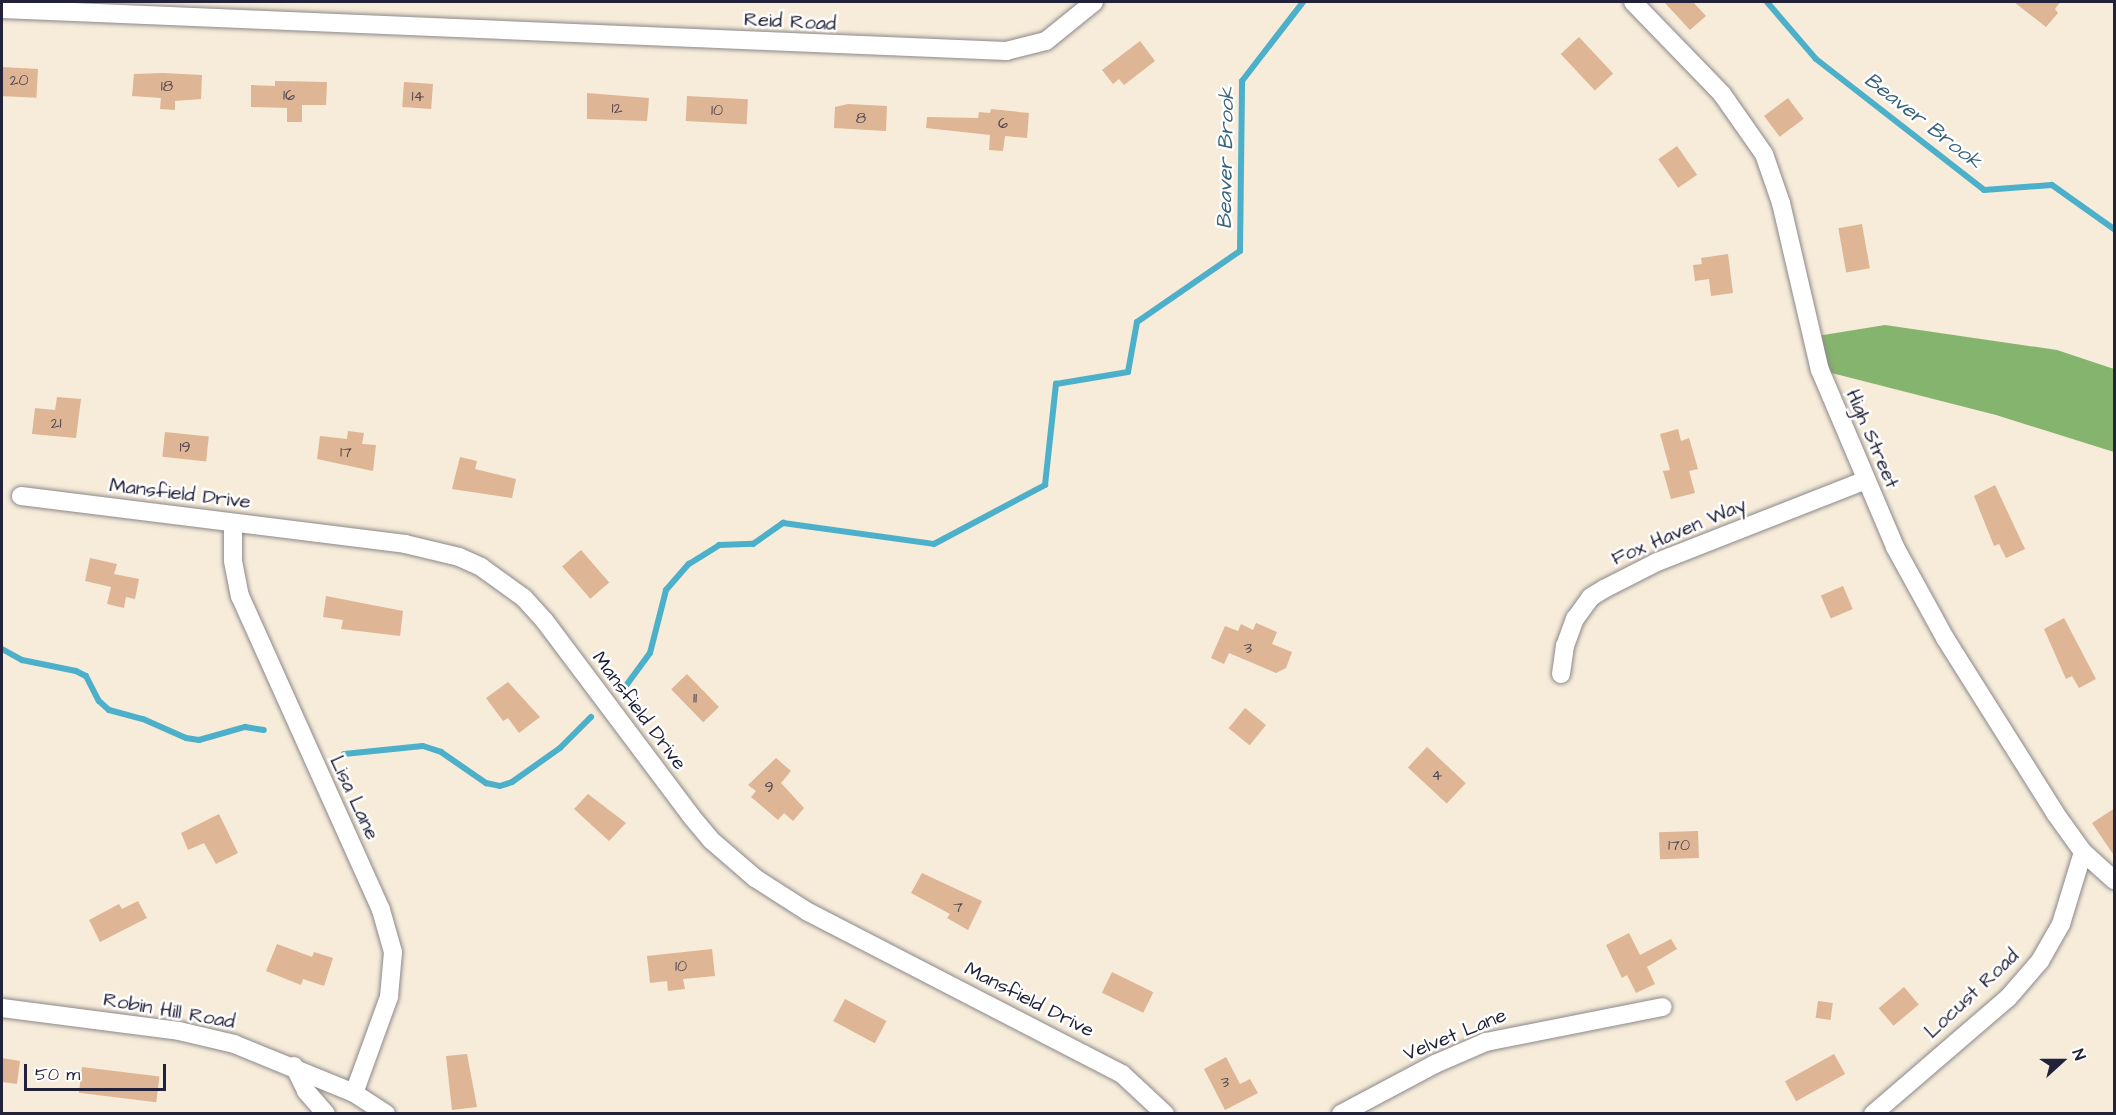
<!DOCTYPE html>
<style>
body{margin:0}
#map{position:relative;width:2116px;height:1115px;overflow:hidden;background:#f6ecd9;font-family:"Architects Daughter",sans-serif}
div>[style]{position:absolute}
.forest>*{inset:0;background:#85b46e}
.stream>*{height:6px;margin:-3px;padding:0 3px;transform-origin:3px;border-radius:3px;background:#4cb0cb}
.building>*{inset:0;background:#deb595;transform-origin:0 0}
.roads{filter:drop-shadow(0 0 2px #8c878a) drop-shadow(0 0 2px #8c878a)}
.minor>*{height:18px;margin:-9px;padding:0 9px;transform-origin:9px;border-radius:9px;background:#fff}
span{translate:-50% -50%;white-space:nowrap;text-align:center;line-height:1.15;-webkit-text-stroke:5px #fff;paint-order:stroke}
.number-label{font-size:16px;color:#514752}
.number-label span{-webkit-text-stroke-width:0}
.street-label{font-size:20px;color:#22223b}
.water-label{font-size:21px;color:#35627c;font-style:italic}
.frame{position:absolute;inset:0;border:3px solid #22223b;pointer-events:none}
.north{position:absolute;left:2032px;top:1031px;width:60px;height:60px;-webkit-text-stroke:4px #fff;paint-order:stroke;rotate:69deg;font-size:16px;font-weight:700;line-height:24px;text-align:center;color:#22223b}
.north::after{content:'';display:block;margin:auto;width:21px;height:27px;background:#22223b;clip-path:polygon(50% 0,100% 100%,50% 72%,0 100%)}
.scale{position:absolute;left:24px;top:1064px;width:142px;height:27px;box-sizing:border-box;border:3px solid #22223b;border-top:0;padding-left:8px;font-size:18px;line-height:21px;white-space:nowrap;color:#22223b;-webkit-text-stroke:4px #fff;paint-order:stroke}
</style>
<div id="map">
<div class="forest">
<div style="clip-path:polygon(1885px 325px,2057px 350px,2114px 369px,2114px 452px,1996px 415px,1820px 370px,1811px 337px)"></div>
</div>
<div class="stream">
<div style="left:1767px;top:2px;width:75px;rotate:49.3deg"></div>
<div style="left:1816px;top:59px;width:213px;rotate:37.9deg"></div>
<div style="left:1984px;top:190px;width:68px;rotate:-4.2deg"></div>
<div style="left:2052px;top:185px;width:76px;rotate:35.4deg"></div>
<div style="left:2px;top:649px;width:23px;rotate:29deg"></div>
<div style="left:22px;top:660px;width:55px;rotate:11.5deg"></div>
<div style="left:76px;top:671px;width:11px;rotate:27deg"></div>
<div style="left:86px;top:676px;width:28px;rotate:63deg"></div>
<div style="left:99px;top:701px;width:13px;rotate:42deg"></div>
<div style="left:109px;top:710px;width:35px;rotate:15deg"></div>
<div style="left:143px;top:719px;width:47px;rotate:23.8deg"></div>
<div style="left:186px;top:738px;width:13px;rotate:9deg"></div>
<div style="left:199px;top:740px;width:48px;rotate:-15.8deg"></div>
<div style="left:245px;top:727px;width:19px;rotate:9deg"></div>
<div style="left:625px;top:687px;width:42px;rotate:-53.7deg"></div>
<div style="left:650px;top:653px;width:65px;rotate:-75.7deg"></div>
<div style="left:666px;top:590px;width:35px;rotate:-49deg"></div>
<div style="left:689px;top:564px;width:36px;rotate:-32deg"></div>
<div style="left:719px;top:545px;width:34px;rotate:-2deg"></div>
<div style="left:753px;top:544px;width:37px;rotate:-35deg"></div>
<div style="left:783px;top:523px;width:152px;rotate:7.9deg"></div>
<div style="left:934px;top:544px;width:126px;rotate:-28deg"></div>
<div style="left:1045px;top:485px;width:102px;rotate:-83.8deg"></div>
<div style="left:1056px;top:384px;width:73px;rotate:-9.5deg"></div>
<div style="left:1128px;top:372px;width:51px;rotate:-79.8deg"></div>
<div style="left:1137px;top:322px;width:125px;rotate:-34.6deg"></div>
<div style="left:1240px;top:251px;width:170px;rotate:-89.3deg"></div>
<div style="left:1242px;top:81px;width:100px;rotate:-52.3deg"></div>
<div style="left:344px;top:754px;width:79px;rotate:-5.8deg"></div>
<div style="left:423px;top:746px;width:19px;rotate:18deg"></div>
<div style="left:441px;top:752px;width:55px;rotate:34.6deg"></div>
<div style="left:486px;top:783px;width:14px;rotate:12deg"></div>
<div style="left:500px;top:786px;width:13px;rotate:-18deg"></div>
<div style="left:512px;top:782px;width:59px;rotate:-35.3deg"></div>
<div style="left:560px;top:748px;width:44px;rotate:-45deg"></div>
</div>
<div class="building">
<div style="clip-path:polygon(1664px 2px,1693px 2px,1706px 16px,1690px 30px)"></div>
<div style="clip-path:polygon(2014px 2px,2060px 2px,2055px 9px,2058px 13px,2046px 27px)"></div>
<div style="left:1579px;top:37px;width:50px;height:25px;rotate:47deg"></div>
<div style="clip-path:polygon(1140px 41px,1155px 61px,1124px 85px,1119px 79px,1113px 84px,1102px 70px)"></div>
<div style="left:2px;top:67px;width:36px;height:29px;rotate:3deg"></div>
<div style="clip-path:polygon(163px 73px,202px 75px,201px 99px,175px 101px,175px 110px,160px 109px,161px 98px,132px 96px,134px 74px)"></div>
<div style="clip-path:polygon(275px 81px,327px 82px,326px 105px,302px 105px,302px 122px,287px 122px,287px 108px,251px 107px,251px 85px,275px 86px)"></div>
<div style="left:404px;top:82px;width:29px;height:25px;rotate:4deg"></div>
<div style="clip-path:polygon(587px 93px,649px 98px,647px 121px,587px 119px)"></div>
<div style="left:687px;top:96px;width:61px;height:25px;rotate:3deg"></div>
<div style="left:1788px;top:98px;width:26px;height:30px;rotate:53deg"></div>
<div style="clip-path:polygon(848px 104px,887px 106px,886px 131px,834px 128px,835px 107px)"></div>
<div style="clip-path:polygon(991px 109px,1029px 113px,1027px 138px,1005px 136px,1003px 151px,989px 150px,990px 135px,926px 128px,927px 117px,978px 118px,979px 112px,990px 113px)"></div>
<div style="left:1677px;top:146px;width:35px;height:23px;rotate:55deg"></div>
<div style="left:1862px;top:224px;width:45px;height:24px;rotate:80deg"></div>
<div style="clip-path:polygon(1728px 254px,1733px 293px,1711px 296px,1709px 279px,1695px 281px,1693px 265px,1702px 264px,1701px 258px)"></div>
<div style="clip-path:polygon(57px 397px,81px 399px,76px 438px,32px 434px,35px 408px,55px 410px)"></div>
<div style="clip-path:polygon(1678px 429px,1681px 441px,1689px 438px,1698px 469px,1689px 471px,1695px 493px,1671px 499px,1663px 471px,1670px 470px,1660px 434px)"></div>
<div style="clip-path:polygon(348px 431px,364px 433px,362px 444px,376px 445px,373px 471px,317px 459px,320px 436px,347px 439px)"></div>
<div style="left:165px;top:432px;width:44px;height:25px;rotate:6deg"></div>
<div style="clip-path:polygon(460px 457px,477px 461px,475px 469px,516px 479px,512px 498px,452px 489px)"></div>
<div style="clip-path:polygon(1995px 485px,2025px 549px,2006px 558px,1999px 544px,1994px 546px,1974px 496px)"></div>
<div style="left:581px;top:550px;width:43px;height:25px;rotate:49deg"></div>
<div style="clip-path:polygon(90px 558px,117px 564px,114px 574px,139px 579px,135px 599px,126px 597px,124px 608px,107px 604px,111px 587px,85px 581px)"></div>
<div style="left:1843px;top:586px;width:25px;height:24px;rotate:67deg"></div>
<div style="clip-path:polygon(326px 596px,403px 611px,400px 636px,341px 629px,343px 620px,323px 617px)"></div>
<div style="clip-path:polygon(2064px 618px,2096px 679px,2079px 688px,2072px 676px,2066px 679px,2044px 629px)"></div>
<div style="clip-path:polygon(1256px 623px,1277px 632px,1272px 644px,1292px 652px,1286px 668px,1276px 673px,1229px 653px,1224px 664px,1211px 658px,1225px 626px,1238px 631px,1241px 624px,1253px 630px)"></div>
<div style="left:687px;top:674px;width:46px;height:22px;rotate:46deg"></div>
<div style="clip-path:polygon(508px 682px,540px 717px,519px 733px,508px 718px,503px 721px,486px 698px)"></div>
<div style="left:1245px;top:708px;width:27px;height:26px;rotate:39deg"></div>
<div style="left:1427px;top:747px;width:53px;height:28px;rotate:43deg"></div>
<div style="clip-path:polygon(776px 758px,791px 771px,781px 783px,804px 808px,793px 821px,784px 813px,778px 820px,751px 797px,756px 791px,748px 785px)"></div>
<div style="clip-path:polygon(588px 794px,626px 823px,609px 841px,574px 809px)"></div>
<div style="clip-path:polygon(2115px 808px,2115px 857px,2092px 823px)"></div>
<div style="clip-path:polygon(219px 814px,238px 853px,216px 864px,204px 843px,188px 850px,181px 833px)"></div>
<div style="left:1698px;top:831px;width:27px;height:39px;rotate:88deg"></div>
<div style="clip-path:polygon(922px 873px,982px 901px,968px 930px,947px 918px,950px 914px,911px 893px)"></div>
<div style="clip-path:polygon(138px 901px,147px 918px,100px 942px,89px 920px,119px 904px,122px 909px)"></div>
<div style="clip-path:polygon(1629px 933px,1640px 955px,1671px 939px,1677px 949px,1647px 967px,1655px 984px,1636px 993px,1627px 975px,1622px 978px,1606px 945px)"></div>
<div style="clip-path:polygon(277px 944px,312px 957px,314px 952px,333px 958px,324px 986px,303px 979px,301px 985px,266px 971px)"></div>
<div style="clip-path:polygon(712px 949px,715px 976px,683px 979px,685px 989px,668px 991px,667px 981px,650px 983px,647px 956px)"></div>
<div style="left:1112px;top:972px;width:46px;height:23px;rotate:26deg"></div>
<div style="left:1904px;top:987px;width:23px;height:33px;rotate:50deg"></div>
<div style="left:845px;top:999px;width:47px;height:25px;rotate:28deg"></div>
<div style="left:1818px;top:1001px;width:15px;height:17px;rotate:8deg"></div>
<div style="clip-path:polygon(467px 1054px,477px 1107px,452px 1110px,446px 1056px)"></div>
<div style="left:1834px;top:1054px;width:23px;height:56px;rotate:61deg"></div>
<div style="clip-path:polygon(1226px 1057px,1240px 1084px,1250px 1079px,1258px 1093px,1225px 1110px,1204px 1069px)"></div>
<div style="clip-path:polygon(2px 1058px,20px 1061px,17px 1084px,2px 1082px)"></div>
<div style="left:82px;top:1067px;width:78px;height:26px;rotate:7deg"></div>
</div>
<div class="roads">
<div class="minor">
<div style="left:1633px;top:2px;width:128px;rotate:45.9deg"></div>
<div style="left:1722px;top:94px;width:73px;rotate:55deg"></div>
<div style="left:1764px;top:154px;width:52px;rotate:70.9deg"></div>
<div style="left:1781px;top:203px;width:171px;rotate:76.9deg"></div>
<div style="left:1820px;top:370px;width:192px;rotate:67deg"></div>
<div style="left:1895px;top:547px;width:104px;rotate:61.2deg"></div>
<div style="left:1945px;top:638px;width:207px;rotate:57.8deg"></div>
<div style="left:2055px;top:813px;width:48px;rotate:54.3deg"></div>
<div style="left:2083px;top:852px;width:42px;rotate:42.1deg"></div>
<div style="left:2px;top:9px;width:1005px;rotate:2.4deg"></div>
<div style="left:1006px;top:51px;width:41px;rotate:-14deg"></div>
<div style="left:1046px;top:41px;width:62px;rotate:-39.1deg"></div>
<div style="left:21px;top:496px;width:387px;rotate:7.1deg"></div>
<div style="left:405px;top:544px;width:56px;rotate:13.5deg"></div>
<div style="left:459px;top:557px;width:24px;rotate:24deg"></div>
<div style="left:481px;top:567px;width:53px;rotate:35.8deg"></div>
<div style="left:524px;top:598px;width:30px;rotate:48deg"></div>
<div style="left:544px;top:620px;width:245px;rotate:53.1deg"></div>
<div style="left:691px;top:816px;width:31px;rotate:50deg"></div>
<div style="left:711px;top:840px;width:58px;rotate:40.8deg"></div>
<div style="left:755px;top:878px;width:63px;rotate:32.7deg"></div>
<div style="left:808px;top:912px;width:353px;rotate:27.3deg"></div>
<div style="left:1122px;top:1074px;width:59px;rotate:42.9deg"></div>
<div style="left:233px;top:524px;width:37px;rotate:90deg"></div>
<div style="left:233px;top:561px;width:36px;rotate:79deg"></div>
<div style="left:240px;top:596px;width:344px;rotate:65.8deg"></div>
<div style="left:381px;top:910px;width:44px;rotate:74.1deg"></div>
<div style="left:393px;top:952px;width:45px;rotate:95.1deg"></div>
<div style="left:389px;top:997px;width:102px;rotate:110deg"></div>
<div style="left:1561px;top:674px;width:28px;rotate:-82deg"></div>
<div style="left:1565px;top:646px;width:29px;rotate:-70deg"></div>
<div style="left:1575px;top:619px;width:27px;rotate:-54deg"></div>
<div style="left:1591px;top:597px;width:15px;rotate:-32deg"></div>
<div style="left:1604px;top:589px;width:59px;rotate:-27deg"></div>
<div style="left:1657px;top:562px;width:222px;rotate:-21.4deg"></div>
<div style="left:2px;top:1008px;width:178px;rotate:7.4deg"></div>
<div style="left:179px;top:1031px;width:57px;rotate:13.3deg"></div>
<div style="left:234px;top:1044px;width:130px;rotate:22.2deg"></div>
<div style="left:354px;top:1093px;width:38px;rotate:33deg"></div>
<div style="left:294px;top:1066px;width:28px;rotate:64deg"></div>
<div style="left:306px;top:1091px;width:30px;rotate:49deg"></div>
<div style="left:1341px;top:1114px;width:106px;rotate:-28deg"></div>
<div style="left:1435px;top:1064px;width:56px;rotate:-23.3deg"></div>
<div style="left:1486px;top:1042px;width:180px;rotate:-11.2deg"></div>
<div style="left:1873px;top:1114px;width:178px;rotate:-40.7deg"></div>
<div style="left:2008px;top:998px;width:49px;rotate:-49.1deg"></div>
<div style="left:2040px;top:961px;width:43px;rotate:-60.4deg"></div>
<div style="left:2061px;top:924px;width:75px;rotate:-73deg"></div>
</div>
</div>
<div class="number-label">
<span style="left:19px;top:80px">20</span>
<span style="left:167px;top:86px">18</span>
<span style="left:289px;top:95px">16</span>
<span style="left:418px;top:96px">14</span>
<span style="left:617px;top:108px">12</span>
<span style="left:717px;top:110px">10</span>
<span style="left:861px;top:118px">8</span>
<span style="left:1003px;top:123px">6</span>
<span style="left:56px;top:423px">21</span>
<span style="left:185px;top:447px">19</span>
<span style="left:346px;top:452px">17</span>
<span style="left:1248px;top:648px">3</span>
<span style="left:695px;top:698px">11</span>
<span style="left:1437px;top:775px">4</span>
<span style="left:769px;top:787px">9</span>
<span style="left:1679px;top:845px">170</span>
<span style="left:958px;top:907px">7</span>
<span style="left:681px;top:966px">10</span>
<span style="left:1225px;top:1082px">3</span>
</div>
<div class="street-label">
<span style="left:790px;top:22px;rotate:3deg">Reid Road</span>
<span style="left:1872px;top:439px;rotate:67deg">High Street</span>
<span style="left:180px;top:494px;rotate:7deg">Mansfield Drive</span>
<span style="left:1679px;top:532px;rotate:-23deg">Fox Haven Way</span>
<span style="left:639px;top:711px;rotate:53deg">Mansfield Drive</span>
<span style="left:354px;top:798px;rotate:65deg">Lisa Lane</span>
<span style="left:1972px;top:994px;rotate:-43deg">Locust Road</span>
<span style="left:1029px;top:1000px;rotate:27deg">Mansfield Drive</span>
<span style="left:169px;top:1011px;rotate:10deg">Robin Hill Road</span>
<span style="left:1455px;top:1035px;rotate:-22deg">Velvet Lane</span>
</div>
<div class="water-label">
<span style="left:1923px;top:121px;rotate:38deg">Beaver Brook</span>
<span style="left:1226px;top:158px;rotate:-89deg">Beaver Brook</span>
</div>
<div class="frame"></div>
<div class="north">N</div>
<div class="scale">50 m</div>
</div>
